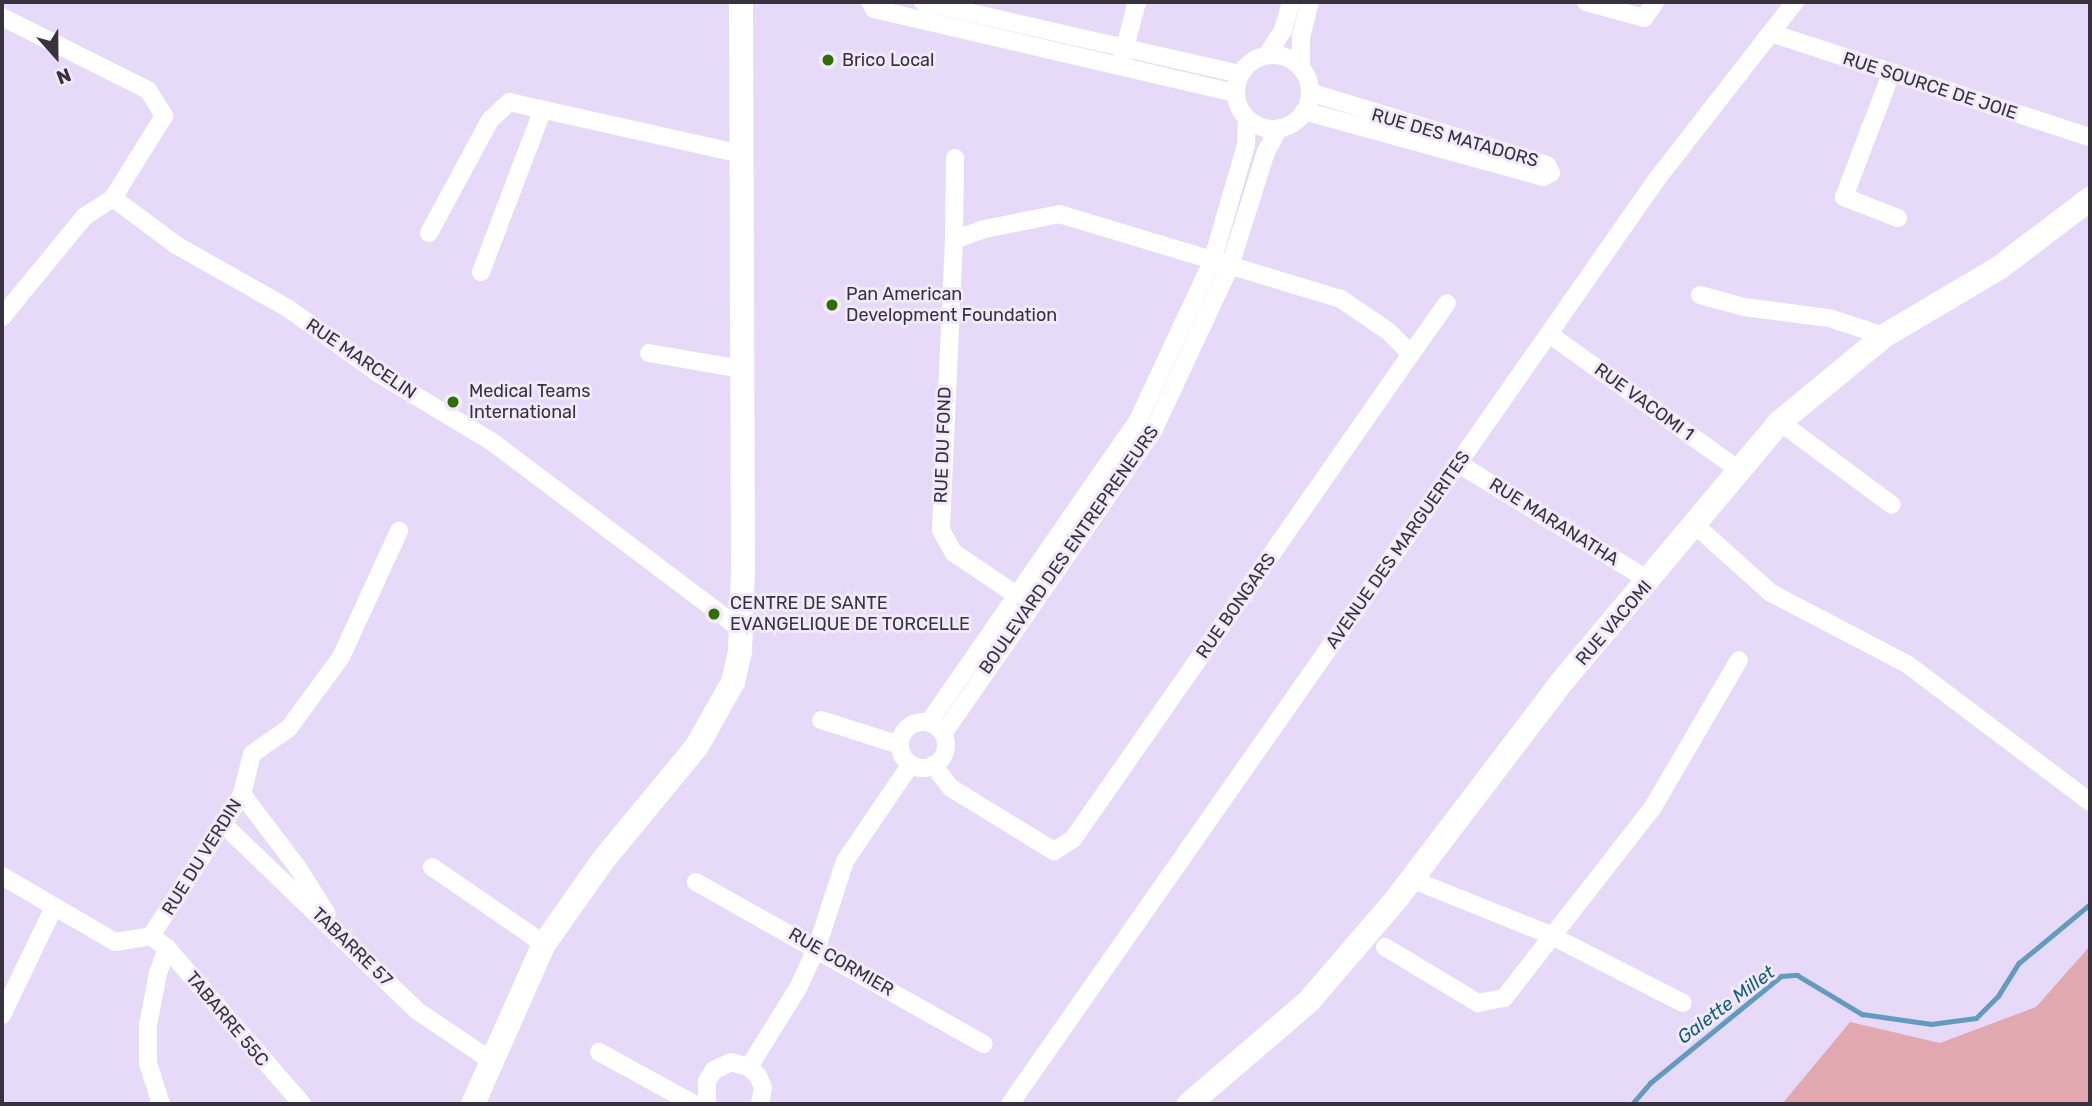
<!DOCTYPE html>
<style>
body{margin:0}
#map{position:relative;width:2092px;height:1106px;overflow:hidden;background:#e6daf8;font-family:Rubik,sans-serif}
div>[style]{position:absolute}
.green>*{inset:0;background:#e1a8af}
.stream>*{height:4.5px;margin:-2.25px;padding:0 2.25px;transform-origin:2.25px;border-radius:2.25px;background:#639bbe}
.street>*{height:18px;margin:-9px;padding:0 9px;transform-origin:9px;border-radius:9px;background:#fff}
.street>.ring{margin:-9px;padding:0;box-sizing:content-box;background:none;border:18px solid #fff;border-radius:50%}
.secondary>*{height:24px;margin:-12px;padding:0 12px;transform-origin:12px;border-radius:12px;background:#fff}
.dots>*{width:19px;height:19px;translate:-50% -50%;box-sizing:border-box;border:4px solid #f1eafc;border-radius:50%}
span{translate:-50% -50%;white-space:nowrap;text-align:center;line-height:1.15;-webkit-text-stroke:6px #f1eafc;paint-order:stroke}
.poi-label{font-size:18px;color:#37323e}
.left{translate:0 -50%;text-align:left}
.street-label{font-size:18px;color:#37323e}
.water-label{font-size:19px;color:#165b7f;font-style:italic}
.frame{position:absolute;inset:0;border:4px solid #37323e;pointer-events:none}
.north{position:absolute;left:21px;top:21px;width:70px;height:70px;-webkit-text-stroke:5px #f1eafc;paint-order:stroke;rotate:159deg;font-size:19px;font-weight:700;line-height:28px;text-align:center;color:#37323e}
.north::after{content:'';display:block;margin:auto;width:24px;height:32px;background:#37323e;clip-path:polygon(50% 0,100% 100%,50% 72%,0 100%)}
</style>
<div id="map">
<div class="green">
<div style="clip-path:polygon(2090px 946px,2090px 1104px,1782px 1104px,1850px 1022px,1940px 1043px,2036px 1007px)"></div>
</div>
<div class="stream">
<div style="left:1632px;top:1104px;width:28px;rotate:-49deg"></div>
<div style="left:1650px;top:1083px;width:169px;rotate:-39.2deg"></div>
<div style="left:1781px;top:976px;width:16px;rotate:-4deg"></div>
<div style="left:1797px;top:975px;width:76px;rotate:31deg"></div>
<div style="left:1862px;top:1014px;width:70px;rotate:8.2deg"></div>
<div style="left:1931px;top:1024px;width:45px;rotate:-7.6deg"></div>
<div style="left:1976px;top:1018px;width:31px;rotate:-45deg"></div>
<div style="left:1998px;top:996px;width:39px;rotate:-58deg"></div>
<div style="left:2019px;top:963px;width:92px;rotate:-39.7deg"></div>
</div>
<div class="street">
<div style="left:870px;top:2px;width:8px;rotate:60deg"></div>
<div style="left:874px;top:9px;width:372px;rotate:13.1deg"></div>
<div style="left:923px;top:2px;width:326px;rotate:12.8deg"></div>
<div style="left:1586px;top:2px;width:60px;rotate:15.4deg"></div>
<div style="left:1644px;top:18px;width:19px;rotate:-55deg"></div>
<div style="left:2px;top:17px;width:163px;rotate:26.6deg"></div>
<div style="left:148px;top:90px;width:31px;rotate:58deg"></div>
<div style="left:164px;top:116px;width:97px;rotate:121.9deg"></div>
<div style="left:113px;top:198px;width:33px;rotate:147deg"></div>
<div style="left:85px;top:216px;width:131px;rotate:129.4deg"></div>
<div style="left:1771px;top:33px;width:336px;rotate:18.1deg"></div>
<div style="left:1267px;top:55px;width:30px;rotate:-57deg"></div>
<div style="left:1283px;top:30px;width:29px;rotate:-74deg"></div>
<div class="ring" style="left:1236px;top:55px;width:56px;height:56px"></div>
<div style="left:1122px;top:59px;width:59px;rotate:-75.3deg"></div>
<div style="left:1301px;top:68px;width:31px;rotate:-90deg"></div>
<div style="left:1301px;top:37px;width:36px;rotate:-76deg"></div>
<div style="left:1891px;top:74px;width:132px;rotate:110.9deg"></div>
<div style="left:1844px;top:197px;width:58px;rotate:21.3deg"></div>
<div style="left:1304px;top:111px;width:248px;rotate:15.4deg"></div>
<div style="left:1543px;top:177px;width:9px;rotate:-27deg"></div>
<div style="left:1551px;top:173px;width:9px;rotate:-117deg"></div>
<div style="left:1547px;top:165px;width:248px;rotate:-162.9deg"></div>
<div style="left:113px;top:198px;width:79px;rotate:36.7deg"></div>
<div style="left:176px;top:245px;width:130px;rotate:29.5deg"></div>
<div style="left:289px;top:309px;width:113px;rotate:35.7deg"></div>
<div style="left:381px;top:375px;width:128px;rotate:31deg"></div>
<div style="left:491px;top:441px;width:311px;rotate:37deg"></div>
<div style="left:429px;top:233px;width:128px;rotate:-61.6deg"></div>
<div style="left:490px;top:120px;width:26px;rotate:-43deg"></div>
<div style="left:509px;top:102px;width:235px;rotate:12.6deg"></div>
<div style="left:954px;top:240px;width:82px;rotate:-89.3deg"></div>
<div style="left:481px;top:272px;width:174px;rotate:-69.2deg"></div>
<div style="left:1700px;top:295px;width:46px;rotate:15.3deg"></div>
<div style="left:1744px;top:307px;width:86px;rotate:7.4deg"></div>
<div style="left:1829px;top:318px;width:58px;rotate:18.1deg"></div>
<div style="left:1549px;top:334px;width:234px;rotate:35.6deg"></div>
<div style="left:649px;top:353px;width:93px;rotate:9.9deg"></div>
<div style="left:1411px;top:354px;width:62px;rotate:-54.8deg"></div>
<div style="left:1780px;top:422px;width:139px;rotate:36.5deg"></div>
<div style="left:1459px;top:464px;width:224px;rotate:31.5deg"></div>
<div style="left:1696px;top:526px;width:101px;rotate:41.8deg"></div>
<div style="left:1771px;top:593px;width:153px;rotate:27.6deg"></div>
<div style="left:1907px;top:664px;width:229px;rotate:37deg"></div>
<div style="left:821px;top:720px;width:83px;rotate:17.6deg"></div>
<div style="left:929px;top:722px;width:367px;rotate:-55.3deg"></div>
<div style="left:1138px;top:420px;width:174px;rotate:-64.9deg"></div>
<div style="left:1212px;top:262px;width:122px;rotate:-73.8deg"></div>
<div style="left:1246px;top:145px;width:27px;rotate:-88deg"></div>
<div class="ring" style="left:900px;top:722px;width:28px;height:28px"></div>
<div style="left:943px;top:734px;width:371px;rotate:-55.3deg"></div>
<div style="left:1154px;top:429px;width:180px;rotate:-65deg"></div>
<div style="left:1230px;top:266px;width:120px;rotate:-72.5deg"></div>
<div style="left:1266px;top:152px;width:27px;rotate:-62deg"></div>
<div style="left:933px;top:765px;width:29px;rotate:52deg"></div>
<div style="left:951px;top:788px;width:121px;rotate:31.5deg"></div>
<div style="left:1054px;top:851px;width:22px;rotate:-32deg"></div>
<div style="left:1073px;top:839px;width:591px;rotate:-55.13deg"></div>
<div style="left:1411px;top:354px;width:33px;rotate:-135deg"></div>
<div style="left:1388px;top:331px;width:57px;rotate:-145.8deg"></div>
<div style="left:1341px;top:299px;width:294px;rotate:-163.2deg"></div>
<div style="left:1060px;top:214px;width:77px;rotate:168.8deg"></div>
<div style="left:984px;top:229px;width:32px;rotate:160deg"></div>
<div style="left:954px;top:240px;width:290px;rotate:92.6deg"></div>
<div style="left:941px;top:530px;width:26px;rotate:61deg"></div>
<div style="left:954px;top:553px;width:93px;rotate:34deg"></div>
<div style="left:242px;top:794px;width:93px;rotate:52.9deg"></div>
<div style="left:298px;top:868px;width:54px;rotate:57.8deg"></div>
<div style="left:222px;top:823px;width:269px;rotate:43.9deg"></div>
<div style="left:416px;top:1010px;width:89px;rotate:34deg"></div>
<div style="left:432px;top:867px;width:136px;rotate:34.5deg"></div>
<div style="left:2px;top:876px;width:131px;rotate:30.3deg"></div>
<div style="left:115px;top:942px;width:36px;rotate:-9deg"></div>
<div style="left:1411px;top:879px;width:150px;rotate:21.9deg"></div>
<div style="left:1550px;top:935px;width:149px;rotate:27.1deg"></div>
<div style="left:696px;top:882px;width:330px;rotate:29.4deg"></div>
<div style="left:151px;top:936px;width:169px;rotate:-57.3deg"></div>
<div style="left:242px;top:794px;width:41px;rotate:-76deg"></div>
<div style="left:252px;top:754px;width:45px;rotate:-35.1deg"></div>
<div style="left:289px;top:728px;width:88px;rotate:-53.8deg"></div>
<div style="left:341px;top:657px;width:139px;rotate:-65.3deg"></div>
<div style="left:151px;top:936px;width:20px;rotate:37deg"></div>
<div style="left:167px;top:948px;width:206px;rotate:49.1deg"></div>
<div style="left:1385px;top:947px;width:109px;rotate:31.1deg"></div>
<div style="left:1478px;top:1003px;width:26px;rotate:-11deg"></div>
<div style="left:1504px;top:998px;width:242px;rotate:-52deg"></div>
<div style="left:1653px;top:807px;width:170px;rotate:-59.7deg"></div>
<div style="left:2px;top:1015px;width:120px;rotate:-64.3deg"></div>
<div style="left:599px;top:1052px;width:108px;rotate:28.7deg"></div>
<div style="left:749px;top:1067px;width:93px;rotate:-58.2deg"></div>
<div style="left:798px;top:988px;width:45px;rotate:-65.1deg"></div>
<div style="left:817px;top:947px;width:90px;rotate:-72deg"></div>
<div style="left:845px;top:861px;width:117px;rotate:-55.8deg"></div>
<div style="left:161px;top:1104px;width:43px;rotate:-107.6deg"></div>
<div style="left:148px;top:1063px;width:38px;rotate:-90deg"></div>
<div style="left:148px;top:1025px;width:53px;rotate:-79.1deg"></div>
<div style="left:158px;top:973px;width:27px;rotate:-70deg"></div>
<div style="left:707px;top:1104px;width:23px;rotate:-90deg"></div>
<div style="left:707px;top:1081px;width:13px;rotate:-58deg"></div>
<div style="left:714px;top:1070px;width:19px;rotate:-25deg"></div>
<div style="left:731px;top:1062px;width:19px;rotate:16deg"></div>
<div style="left:749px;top:1067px;width:13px;rotate:45deg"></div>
<div style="left:758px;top:1076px;width:13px;rotate:67deg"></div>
<div style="left:763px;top:1088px;width:16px;rotate:101deg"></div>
<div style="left:1010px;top:1104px;width:1129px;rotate:-55.03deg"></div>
<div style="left:1657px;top:179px;width:224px;rotate:-52.1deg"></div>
</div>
<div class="secondary">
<div style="left:473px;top:1104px;width:175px;rotate:-66.1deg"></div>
<div style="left:544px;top:944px;width:104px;rotate:-54.8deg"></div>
<div style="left:604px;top:859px;width:146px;rotate:-50.5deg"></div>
<div style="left:697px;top:746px;width:73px;rotate:-60.6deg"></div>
<div style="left:733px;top:682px;width:32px;rotate:-77deg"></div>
<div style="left:740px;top:651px;width:82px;rotate:-87.9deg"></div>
<div style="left:743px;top:569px;width:567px;rotate:-90.2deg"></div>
<div style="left:1189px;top:1104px;width:158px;rotate:-40.6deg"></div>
<div style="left:1309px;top:1001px;width:137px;rotate:-49.4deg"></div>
<div style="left:1398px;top:897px;width:268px;rotate:-52.7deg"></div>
<div style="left:1560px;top:684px;width:342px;rotate:-50deg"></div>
<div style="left:1780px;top:422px;width:135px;rotate:-39.6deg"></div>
<div style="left:1884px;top:336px;width:134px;rotate:-30.6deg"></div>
<div style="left:1999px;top:268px;width:114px;rotate:-37.2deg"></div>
</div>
<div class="dots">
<div style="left:828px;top:60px;background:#316e00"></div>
<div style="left:832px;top:305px;background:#316e00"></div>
<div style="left:453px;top:402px;background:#316e00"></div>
<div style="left:714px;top:614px;background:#316e00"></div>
</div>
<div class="poi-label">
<span class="left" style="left:842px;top:60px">Brico Local</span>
<span class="left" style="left:846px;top:305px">Pan American<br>Development Foundation</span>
<span class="left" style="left:469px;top:402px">Medical Teams<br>International</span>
<span class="left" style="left:730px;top:614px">CENTRE DE SANTE<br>EVANGELIQUE DE TORCELLE</span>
</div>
<div class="street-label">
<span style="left:1930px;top:86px;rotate:18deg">RUE SOURCE DE JOIE</span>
<span style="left:1455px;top:138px;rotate:16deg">RUE DES MATADORS</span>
<span style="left:361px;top:359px;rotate:34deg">RUE MARCELIN</span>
<span style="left:1644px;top:402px;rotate:36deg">RUE VACOMI 1</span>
<span style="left:943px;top:445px;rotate:-88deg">RUE DU FOND</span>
<span style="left:1554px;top:522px;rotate:32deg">RUE MARANATHA</span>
<span style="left:1069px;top:550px;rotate:-55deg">BOULEVARD DES ENTREPRENEURS</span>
<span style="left:1398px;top:550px;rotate:-55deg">AVENUE DES MARGUERITES</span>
<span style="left:1236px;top:606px;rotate:-55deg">RUE BONGARS</span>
<span style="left:1614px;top:623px;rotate:-49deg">RUE VACOMI</span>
<span style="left:202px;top:857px;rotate:-58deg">RUE DU VERDIN</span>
<span style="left:352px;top:947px;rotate:44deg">TABARRE 57</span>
<span style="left:841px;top:962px;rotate:30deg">RUE CORMIER</span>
<span style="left:227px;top:1019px;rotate:50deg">TABARRE 55C</span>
</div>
<div class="water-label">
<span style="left:1726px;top:1005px;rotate:-37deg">Galette Millet</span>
</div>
<div class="frame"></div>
<div class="north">N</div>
</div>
